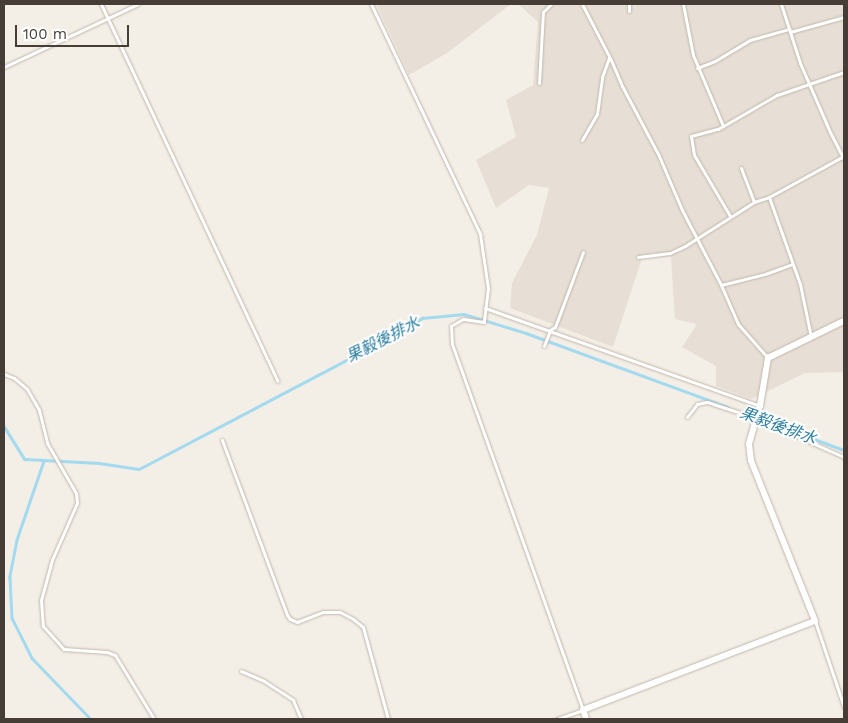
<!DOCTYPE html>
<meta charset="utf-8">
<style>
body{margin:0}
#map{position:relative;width:848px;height:723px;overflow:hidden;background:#f3eee6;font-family:"Work Sans","Noto Sans TC",sans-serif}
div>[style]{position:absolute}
.residential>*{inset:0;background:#e7dfd5}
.stream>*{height:2.5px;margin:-1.25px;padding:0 1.25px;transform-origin:1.25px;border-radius:1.25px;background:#a3daef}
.roads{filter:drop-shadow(0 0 1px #c1b7ac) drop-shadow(0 0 1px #c1b7ac)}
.lane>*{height:3px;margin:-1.5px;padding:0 1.5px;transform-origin:1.5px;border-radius:1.5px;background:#fff}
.street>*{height:5.5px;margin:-2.75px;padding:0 2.75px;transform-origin:2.75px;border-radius:2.75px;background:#fff}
span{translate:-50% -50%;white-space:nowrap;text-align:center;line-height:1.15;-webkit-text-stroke:4px #fff;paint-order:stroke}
.water-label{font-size:16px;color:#2d7fa1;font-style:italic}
.frame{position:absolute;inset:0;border:5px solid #463d36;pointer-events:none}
.scale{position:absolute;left:15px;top:25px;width:114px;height:22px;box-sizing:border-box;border:2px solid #463d36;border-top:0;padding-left:6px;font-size:15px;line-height:18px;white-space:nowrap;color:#463d36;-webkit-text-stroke:4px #fff;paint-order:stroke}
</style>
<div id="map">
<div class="residential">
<div style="clip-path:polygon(376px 4px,511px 4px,447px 53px,409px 75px)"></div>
<div style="clip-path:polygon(518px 4px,844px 4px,844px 372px,805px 373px,751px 399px,716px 386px,716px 366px,682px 347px,697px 324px,675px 319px,671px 257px,643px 255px,613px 347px,510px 308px,512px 283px,537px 235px,549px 188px,529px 185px,496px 208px,476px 160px,516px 137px,506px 100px,533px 85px,538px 22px)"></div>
</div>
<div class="stream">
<div style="left:771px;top:423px;width:78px;rotate:20.3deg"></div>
<div style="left:4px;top:426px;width:39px;rotate:58deg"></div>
<div style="left:25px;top:459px;width:74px;rotate:3.1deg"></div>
<div style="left:99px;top:463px;width:40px;rotate:8.5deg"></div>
<div style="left:139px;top:469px;width:282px;rotate:-27.7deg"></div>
<div style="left:389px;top:338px;width:39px;rotate:-31deg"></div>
<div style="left:422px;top:318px;width:42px;rotate:-5.4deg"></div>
<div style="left:464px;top:314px;width:65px;rotate:17deg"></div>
<div style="left:526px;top:333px;width:215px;rotate:20.1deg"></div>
<div style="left:44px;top:461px;width:83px;rotate:108.9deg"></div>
<div style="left:17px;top:540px;width:38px;rotate:101deg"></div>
<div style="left:10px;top:577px;width:41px;rotate:87.2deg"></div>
<div style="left:12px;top:618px;width:45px;rotate:63.4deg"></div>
<div style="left:32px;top:658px;width:85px;rotate:46deg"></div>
</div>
<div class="roads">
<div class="lane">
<div style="left:101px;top:4px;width:416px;rotate:64.9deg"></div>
<div style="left:371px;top:4px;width:255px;rotate:64.6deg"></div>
<div style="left:480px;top:234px;width:55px;rotate:81.6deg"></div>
<div style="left:488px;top:288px;width:34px;rotate:97deg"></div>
<div style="left:484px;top:322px;width:21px;rotate:-172deg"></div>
<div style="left:463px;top:319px;width:14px;rotate:150deg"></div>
<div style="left:451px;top:326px;width:18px;rotate:87deg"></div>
<div style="left:452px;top:344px;width:389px;rotate:70.3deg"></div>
<div style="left:583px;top:710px;width:28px;rotate:161deg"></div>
<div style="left:582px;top:4px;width:63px;rotate:62.6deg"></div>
<div style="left:611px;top:60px;width:28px;rotate:67deg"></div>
<div style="left:622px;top:86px;width:79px;rotate:62.1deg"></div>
<div style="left:659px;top:156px;width:59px;rotate:66.9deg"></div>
<div style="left:682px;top:210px;width:85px;rotate:62.5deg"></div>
<div style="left:721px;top:285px;width:43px;rotate:66.4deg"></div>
<div style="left:738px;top:324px;width:45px;rotate:48.6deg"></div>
<div style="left:629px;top:4px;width:7px;rotate:90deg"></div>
<div style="left:683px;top:4px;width:52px;rotate:78.9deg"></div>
<div style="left:693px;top:55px;width:77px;rotate:67.1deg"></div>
<div style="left:781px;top:4px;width:62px;rotate:72.1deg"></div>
<div style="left:800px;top:63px;width:75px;rotate:66.5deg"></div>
<div style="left:830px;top:132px;width:30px;rotate:63deg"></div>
<div style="left:790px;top:32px;width:56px;rotate:-15.5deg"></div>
<div style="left:4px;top:67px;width:148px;rotate:-25.2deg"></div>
<div style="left:697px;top:68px;width:19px;rotate:-21deg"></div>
<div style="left:715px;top:61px;width:41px;rotate:-31deg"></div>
<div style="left:750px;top:40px;width:41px;rotate:-15.8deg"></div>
<div style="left:539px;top:83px;width:71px;rotate:-86.8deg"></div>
<div style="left:543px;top:12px;width:11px;rotate:-45deg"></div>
<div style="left:582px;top:140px;width:30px;rotate:-60deg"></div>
<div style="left:597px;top:114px;width:37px;rotate:-82deg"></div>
<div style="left:602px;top:77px;width:20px;rotate:-70deg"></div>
<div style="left:741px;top:168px;width:36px;rotate:69deg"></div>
<div style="left:769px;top:197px;width:92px;rotate:70.4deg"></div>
<div style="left:800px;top:284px;width:54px;rotate:78.3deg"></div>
<div style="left:730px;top:216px;width:71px;rotate:-120.5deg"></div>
<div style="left:694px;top:155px;width:19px;rotate:-99deg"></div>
<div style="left:691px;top:136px;width:28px;rotate:-15deg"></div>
<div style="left:718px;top:129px;width:68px;rotate:-30deg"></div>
<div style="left:777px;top:95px;width:71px;rotate:-18.9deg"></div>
<div style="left:638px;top:257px;width:32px;rotate:-7deg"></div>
<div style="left:670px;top:253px;width:17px;rotate:-25deg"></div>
<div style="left:685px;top:246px;width:82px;rotate:-32.5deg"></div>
<div style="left:754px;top:202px;width:16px;rotate:-18deg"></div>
<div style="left:769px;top:197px;width:85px;rotate:-28.7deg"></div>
<div style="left:721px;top:285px;width:45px;rotate:-14deg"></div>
<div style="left:765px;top:274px;width:29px;rotate:-20deg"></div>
<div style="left:485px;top:308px;width:292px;rotate:19.6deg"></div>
<div style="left:544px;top:346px;width:17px;rotate:-69deg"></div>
<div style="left:550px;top:330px;width:6px;rotate:-31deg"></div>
<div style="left:555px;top:327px;width:80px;rotate:-69.5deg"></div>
<div style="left:4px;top:374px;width:11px;rotate:22deg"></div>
<div style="left:14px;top:378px;width:17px;rotate:40deg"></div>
<div style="left:27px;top:389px;width:24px;rotate:60deg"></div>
<div style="left:39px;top:410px;width:34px;rotate:76deg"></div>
<div style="left:47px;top:443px;width:58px;rotate:59.9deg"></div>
<div style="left:76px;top:493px;width:10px;rotate:84deg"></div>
<div style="left:77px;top:503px;width:62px;rotate:113.7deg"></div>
<div style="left:52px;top:560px;width:41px;rotate:105.4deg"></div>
<div style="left:41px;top:600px;width:26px;rotate:86deg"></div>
<div style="left:43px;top:626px;width:31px;rotate:48deg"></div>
<div style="left:64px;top:649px;width:43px;rotate:4deg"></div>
<div style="left:107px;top:652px;width:9px;rotate:21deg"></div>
<div style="left:115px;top:655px;width:75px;rotate:58.6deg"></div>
<div style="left:687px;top:417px;width:16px;rotate:-52deg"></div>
<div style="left:697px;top:404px;width:10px;rotate:-11deg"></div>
<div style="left:707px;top:402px;width:52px;rotate:18.1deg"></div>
<div style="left:756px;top:418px;width:96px;rotate:23.9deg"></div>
<div style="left:222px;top:440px;width:187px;rotate:69.6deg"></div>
<div style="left:287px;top:615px;width:5px;rotate:53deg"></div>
<div style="left:290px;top:619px;width:8px;rotate:23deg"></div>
<div style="left:297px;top:622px;width:28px;rotate:-21deg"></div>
<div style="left:323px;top:612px;width:17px"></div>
<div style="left:340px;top:612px;width:15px;rotate:28deg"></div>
<div style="left:353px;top:619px;width:13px;rotate:39deg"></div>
<div style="left:363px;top:627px;width:95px;rotate:74.8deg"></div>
<div style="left:815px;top:621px;width:91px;rotate:71.4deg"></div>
<div style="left:241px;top:671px;width:25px;rotate:23deg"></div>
<div style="left:264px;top:681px;width:35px;rotate:33deg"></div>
<div style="left:293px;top:700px;width:21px;rotate:67deg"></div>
</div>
<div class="street">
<div style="left:586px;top:719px;width:9px;rotate:-108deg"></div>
<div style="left:583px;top:710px;width:248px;rotate:-21deg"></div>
<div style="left:815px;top:621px;width:172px;rotate:-111.8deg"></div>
<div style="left:751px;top:461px;width:17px;rotate:-97deg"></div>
<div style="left:749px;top:444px;width:40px;rotate:-74deg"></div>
<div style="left:760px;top:406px;width:49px;rotate:-80.5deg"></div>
<div style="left:768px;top:358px;width:85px;rotate:-26deg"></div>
</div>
</div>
<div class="water-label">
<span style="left:383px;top:340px;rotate:-27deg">果毅後排水</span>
<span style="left:778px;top:426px;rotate:20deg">果毅後排水</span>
</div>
<div class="frame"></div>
<div class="scale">100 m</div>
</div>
